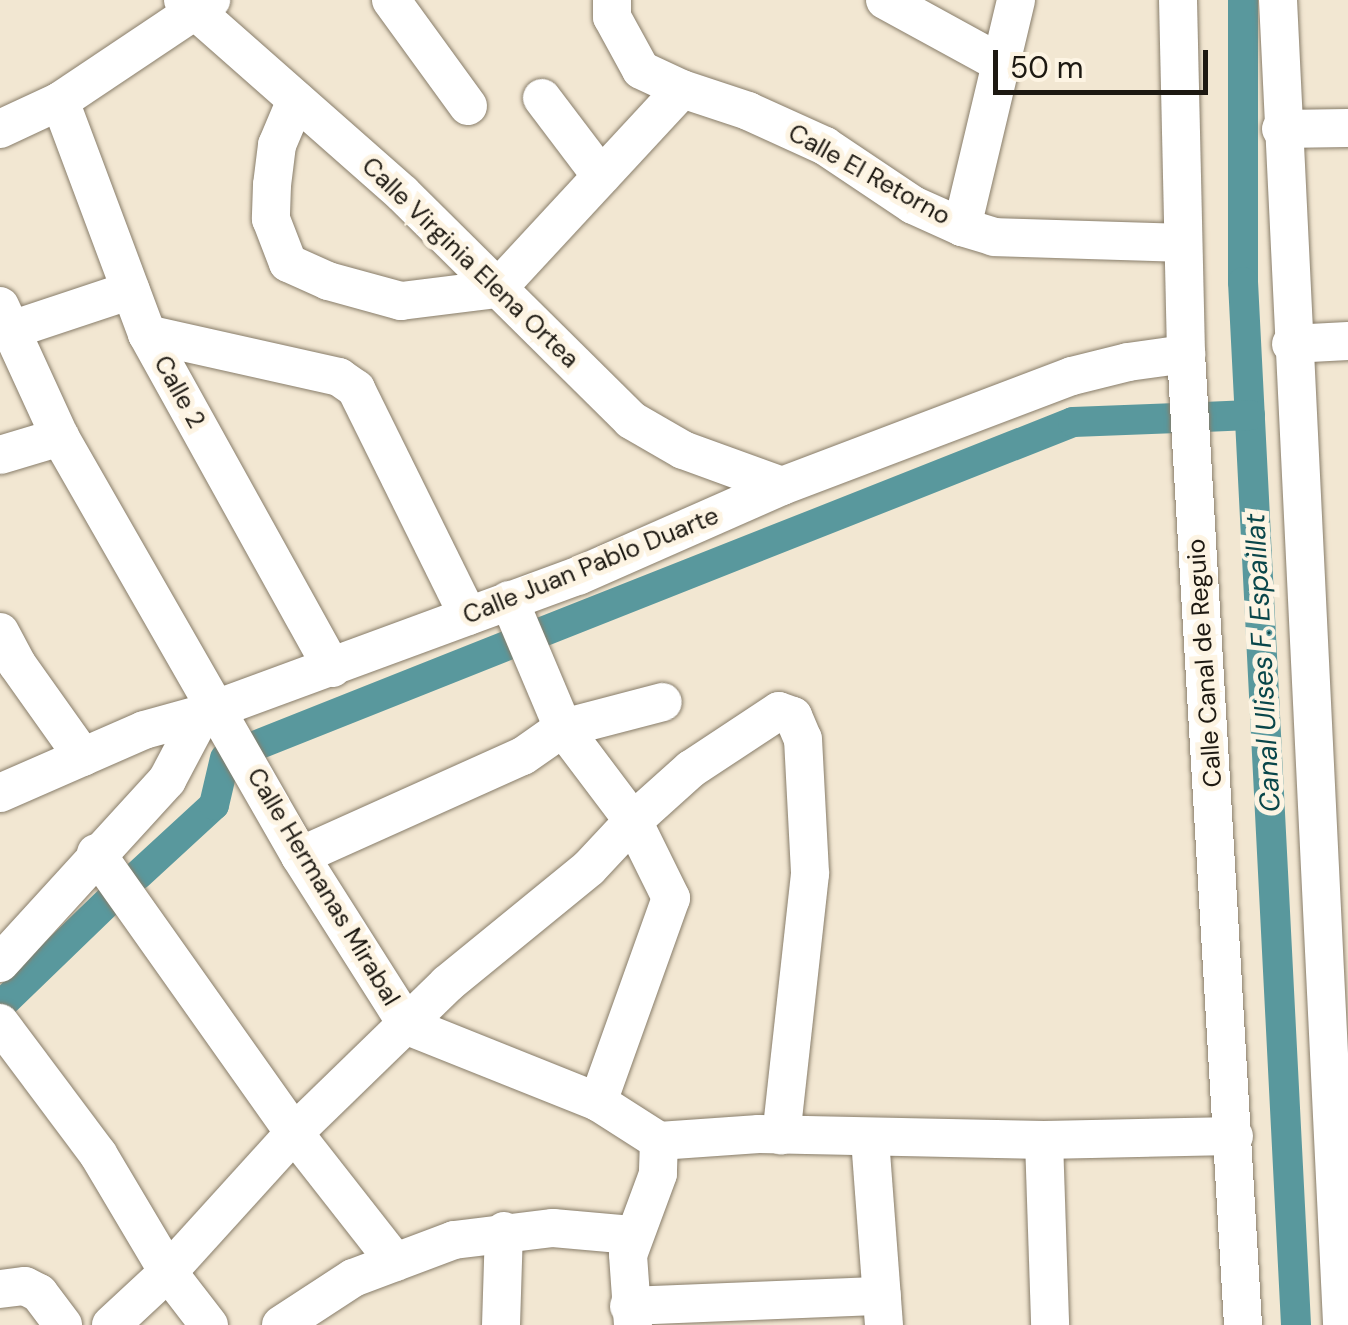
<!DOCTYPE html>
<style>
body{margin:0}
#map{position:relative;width:1348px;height:1325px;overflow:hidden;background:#f2e7d2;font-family:"DM Sans",sans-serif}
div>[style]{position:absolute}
.canal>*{height:30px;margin:-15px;padding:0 15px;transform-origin:15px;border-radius:15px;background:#59989d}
.roads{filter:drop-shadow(0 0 2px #887d6a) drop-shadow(0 0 2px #887d6a)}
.minor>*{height:38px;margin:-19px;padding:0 19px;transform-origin:19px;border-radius:19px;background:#fff}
span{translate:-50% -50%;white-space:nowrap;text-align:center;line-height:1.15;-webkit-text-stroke:10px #fdf4e3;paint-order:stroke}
.street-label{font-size:25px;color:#1d1912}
.water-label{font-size:28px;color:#09464a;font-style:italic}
.scale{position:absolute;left:993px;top:50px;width:215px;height:45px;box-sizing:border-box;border:5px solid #1d1912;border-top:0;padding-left:12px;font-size:30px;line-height:35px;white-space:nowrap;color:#1d1912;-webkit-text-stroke:8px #fdf4e3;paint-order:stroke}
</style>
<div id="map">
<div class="canal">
<div style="left:1243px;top:0;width:282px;rotate:90deg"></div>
<div style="left:1243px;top:282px;width:1044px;rotate:87.09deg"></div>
<div style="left:1204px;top:417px;width:46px;rotate:-2.5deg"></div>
<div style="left:542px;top:632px;width:571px;rotate:-21.58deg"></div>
<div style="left:1073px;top:422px;width:104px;rotate:-2.2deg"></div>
<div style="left:252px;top:747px;width:279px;rotate:-21.7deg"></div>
<div style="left:138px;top:875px;width:103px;rotate:-42.6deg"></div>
<div style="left:214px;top:805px;width:48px;rotate:-76.8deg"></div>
<div style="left:0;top:1006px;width:158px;rotate:-44deg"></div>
</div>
<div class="roads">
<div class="minor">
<div style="left:183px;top:0;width:293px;rotate:41.4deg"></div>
<div style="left:403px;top:194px;width:321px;rotate:44.7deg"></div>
<div style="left:631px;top:420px;width:60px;rotate:30deg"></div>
<div style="left:683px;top:450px;width:105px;rotate:20deg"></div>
<div style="left:391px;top:0;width:131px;rotate:54deg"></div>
<div style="left:612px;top:0;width:17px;rotate:90deg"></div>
<div style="left:612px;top:17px;width:60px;rotate:61.3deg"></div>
<div style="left:641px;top:70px;width:45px;rotate:24.9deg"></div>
<div style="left:682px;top:89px;width:70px;rotate:18.4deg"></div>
<div style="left:748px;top:111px;width:85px;rotate:24.4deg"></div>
<div style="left:825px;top:146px;width:106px;rotate:33.8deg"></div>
<div style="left:913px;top:205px;width:54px;rotate:24.2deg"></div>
<div style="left:962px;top:227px;width:34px;rotate:17deg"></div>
<div style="left:994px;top:237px;width:189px;rotate:1.8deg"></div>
<div style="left:885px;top:0;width:133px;rotate:28.7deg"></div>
<div style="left:1178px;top:0;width:354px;rotate:88.7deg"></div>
<div style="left:1186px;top:354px;width:973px;rotate:86.64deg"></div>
<div style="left:1278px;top:0;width:1327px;rotate:87.23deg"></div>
<div style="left:542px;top:98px;width:98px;rotate:52.9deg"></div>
<div style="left:296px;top:100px;width:49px;rotate:112.9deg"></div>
<div style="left:277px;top:145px;width:40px;rotate:97.1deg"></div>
<div style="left:272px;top:185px;width:34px;rotate:92deg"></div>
<div style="left:271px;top:219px;width:47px;rotate:68.9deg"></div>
<div style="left:288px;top:263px;width:44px;rotate:24.2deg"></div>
<div style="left:328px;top:281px;width:76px;rotate:15.3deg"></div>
<div style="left:401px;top:301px;width:97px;rotate:-7.1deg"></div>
<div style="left:497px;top:289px;width:272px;rotate:-47.2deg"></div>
<div style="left:60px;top:101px;width:249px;rotate:69.5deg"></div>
<div style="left:147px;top:334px;width:382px;rotate:61deg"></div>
<div style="left:0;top:129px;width:66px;rotate:-25deg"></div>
<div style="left:60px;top:101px;width:182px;rotate:-33.8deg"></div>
<div style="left:1281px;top:129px;width:67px;rotate:-0.9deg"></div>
<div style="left:962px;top:227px;width:233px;rotate:-76.6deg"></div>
<div style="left:0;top:306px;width:144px;rotate:65.4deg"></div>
<div style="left:60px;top:437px;width:483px;rotate:60.2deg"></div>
<div style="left:300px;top:856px;width:201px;rotate:57.6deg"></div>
<div style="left:408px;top:1026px;width:205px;rotate:21.8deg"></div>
<div style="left:598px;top:1102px;width:72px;rotate:32.6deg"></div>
<div style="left:659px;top:1141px;width:33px;rotate:92deg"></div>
<div style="left:658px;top:1174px;width:86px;rotate:110.3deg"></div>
<div style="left:628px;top:1255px;width:70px;rotate:85.9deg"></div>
<div style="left:11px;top:330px;width:126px;rotate:-18.4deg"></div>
<div style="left:147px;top:334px;width:197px;rotate:12.6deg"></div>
<div style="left:339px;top:377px;width:21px;rotate:35deg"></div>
<div style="left:356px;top:389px;width:253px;rotate:63.7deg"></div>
<div style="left:1291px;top:344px;width:57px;rotate:-3deg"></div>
<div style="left:0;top:455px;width:63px;rotate:-16.7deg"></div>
<div style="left:509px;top:600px;width:139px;rotate:67.1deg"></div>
<div style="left:563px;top:728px;width:116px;rotate:53deg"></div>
<div style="left:633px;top:821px;width:86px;rotate:63.7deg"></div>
<div style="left:671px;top:898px;width:217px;rotate:109.7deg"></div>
<div style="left:0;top:632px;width:36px;rotate:62deg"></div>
<div style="left:17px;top:664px;width:114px;rotate:54.6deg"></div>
<div style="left:0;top:793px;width:157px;rotate:-23.6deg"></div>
<div style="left:144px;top:730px;width:60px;rotate:-15.4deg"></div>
<div style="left:202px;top:714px;width:401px;rotate:-20.2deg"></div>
<div style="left:578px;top:576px;width:223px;rotate:-23.8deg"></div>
<div style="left:782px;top:486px;width:310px;rotate:-20.8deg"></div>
<div style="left:1072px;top:376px;width:58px;rotate:-14deg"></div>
<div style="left:1128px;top:362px;width:59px;rotate:-7.9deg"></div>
<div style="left:96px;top:853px;width:343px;rotate:54.7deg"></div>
<div style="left:294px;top:1133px;width:164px;rotate:51.9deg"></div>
<div style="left:300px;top:856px;width:244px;rotate:-24.2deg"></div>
<div style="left:523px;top:756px;width:49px;rotate:-35deg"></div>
<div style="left:563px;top:728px;width:103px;rotate:-14.6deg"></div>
<div style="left:0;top:963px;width:248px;rotate:-47.6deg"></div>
<div style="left:167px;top:780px;width:75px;rotate:-62.1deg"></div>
<div style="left:0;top:1023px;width:164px;rotate:53.2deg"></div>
<div style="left:98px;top:1154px;width:137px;rotate:59.3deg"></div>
<div style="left:168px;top:1272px;width:67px;rotate:52.3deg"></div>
<div style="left:870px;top:1139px;width:187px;rotate:85.7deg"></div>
<div style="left:1044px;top:1140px;width:185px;rotate:88.1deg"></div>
<div style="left:659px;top:1141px;width:100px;rotate:-4deg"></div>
<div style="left:759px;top:1134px;width:285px;rotate:1.2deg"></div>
<div style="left:1044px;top:1140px;width:190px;rotate:-1.2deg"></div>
<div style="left:0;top:1289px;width:25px;rotate:-7deg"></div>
<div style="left:25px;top:1286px;width:16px;rotate:27deg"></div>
<div style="left:39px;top:1293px;width:40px;rotate:53deg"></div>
<div style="left:629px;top:1306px;width:253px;rotate:-2.3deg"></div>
<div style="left:111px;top:1325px;width:78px;rotate:-42.9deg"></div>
<div style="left:168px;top:1272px;width:188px;rotate:-47.8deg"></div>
<div style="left:294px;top:1133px;width:214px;rotate:-44.2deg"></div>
<div style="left:447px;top:984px;width:183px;rotate:-39.2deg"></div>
<div style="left:589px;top:868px;width:64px;rotate:-46.9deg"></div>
<div style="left:633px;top:821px;width:78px;rotate:-41.9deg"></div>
<div style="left:691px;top:769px;width:105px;rotate:-33.4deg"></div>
<div style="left:779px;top:711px;width:15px;rotate:20deg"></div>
<div style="left:793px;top:716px;width:25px;rotate:67deg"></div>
<div style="left:803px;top:739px;width:135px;rotate:87deg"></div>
<div style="left:810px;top:874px;width:263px;rotate:96.3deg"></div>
<div style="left:281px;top:1325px;width:86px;rotate:-33.1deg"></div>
<div style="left:353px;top:1278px;width:108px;rotate:-20.6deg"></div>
<div style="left:454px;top:1240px;width:100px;rotate:-6.9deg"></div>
<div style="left:553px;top:1228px;width:79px;rotate:5.1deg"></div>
<div style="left:501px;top:1325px;width:94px;rotate:-88.2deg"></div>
</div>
</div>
<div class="street-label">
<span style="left:869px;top:175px;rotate:29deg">Calle El Retorno</span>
<span style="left:470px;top:263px;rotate:44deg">Calle Virginia Elena Ortea</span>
<span style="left:179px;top:392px;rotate:61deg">Calle 2</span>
<span style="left:591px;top:566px;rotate:-22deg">Calle Juan Pablo Duarte</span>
<span style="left:1205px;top:663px;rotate:-94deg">Calle Canal de Reguio</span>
<span style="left:323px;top:887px;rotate:59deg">Calle Hermanas Mirabal</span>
</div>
<div class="water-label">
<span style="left:1263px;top:663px;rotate:-93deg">Canal Ulises F. Espaillat</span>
</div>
<div class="scale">50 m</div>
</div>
